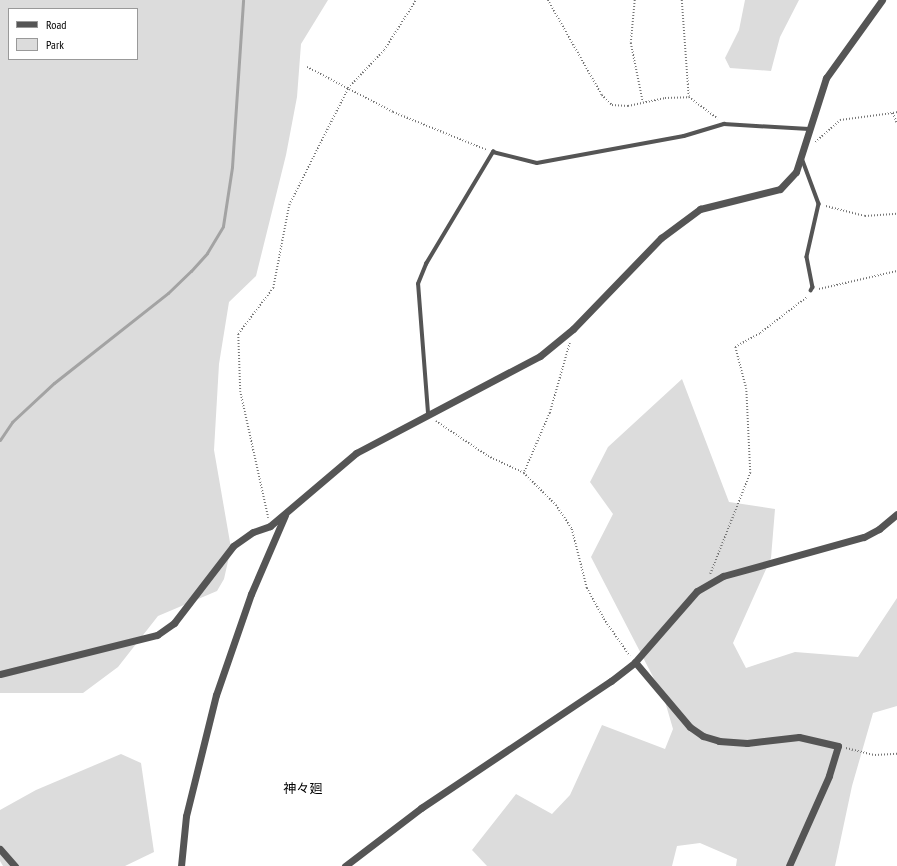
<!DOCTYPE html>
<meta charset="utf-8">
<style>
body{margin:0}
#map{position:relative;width:897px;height:866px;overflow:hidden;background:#fff;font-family:"PT Sans Narrow","Noto Sans JP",sans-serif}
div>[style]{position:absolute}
.green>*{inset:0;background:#dcdcdc}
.stream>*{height:3px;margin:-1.5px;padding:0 1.5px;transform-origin:1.5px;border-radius:1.5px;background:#a3a3a3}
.path>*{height:1.5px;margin-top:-0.75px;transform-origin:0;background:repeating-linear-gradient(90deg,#777 0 1px,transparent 0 3px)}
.lane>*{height:3.5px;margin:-1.75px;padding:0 1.75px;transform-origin:1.75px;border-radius:1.75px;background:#555}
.street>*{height:7px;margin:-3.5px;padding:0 3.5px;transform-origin:3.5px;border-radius:3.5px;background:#555}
span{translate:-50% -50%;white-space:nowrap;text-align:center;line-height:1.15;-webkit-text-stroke:3px #fff;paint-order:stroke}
.quarter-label{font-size:13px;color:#000}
.legend{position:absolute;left:8px;top:8px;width:130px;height:52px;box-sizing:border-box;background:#fff;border:1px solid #999;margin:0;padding:5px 7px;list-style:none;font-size:12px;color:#000}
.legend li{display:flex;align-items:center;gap:8px;height:20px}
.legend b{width:20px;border:1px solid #999}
</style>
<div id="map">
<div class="green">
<div style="clip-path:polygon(evenodd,0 0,328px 0,301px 44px,297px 97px,286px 155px,256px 276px,229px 302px,219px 364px,214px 450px,231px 548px,224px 579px,217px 591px,158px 616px,118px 667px,83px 693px,0 693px,0 0,9px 9px,137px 9px,137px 59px,9px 59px,9px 9px)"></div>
<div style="clip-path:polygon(745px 0,799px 0,780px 37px,771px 71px,730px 68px,725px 58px,739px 30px)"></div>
<div style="clip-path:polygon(682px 379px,729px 502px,775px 509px,771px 558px,733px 643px,746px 668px,795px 652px,858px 657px,897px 598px,897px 706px,873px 713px,852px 786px,835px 866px,736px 866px,737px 859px,700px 843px,677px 846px,672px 866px,487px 866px,472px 850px,516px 794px,552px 814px,570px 795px,602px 725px,665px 749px,673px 729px,664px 698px,591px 557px,613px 514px,590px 482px,608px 447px)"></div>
<div style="clip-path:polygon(121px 754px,141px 763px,154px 852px,125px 866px,3px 866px,0 861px,0 810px,36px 790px)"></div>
</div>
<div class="stream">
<div style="left:0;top:440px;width:22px;rotate:-56deg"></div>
<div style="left:12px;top:422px;width:57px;rotate:-42.9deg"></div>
<div style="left:54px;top:383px;width:145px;rotate:-38.3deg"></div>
<div style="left:168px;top:293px;width:32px;rotate:-44deg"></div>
<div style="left:191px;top:271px;width:24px;rotate:-48deg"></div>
<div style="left:207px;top:253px;width:31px;rotate:-59deg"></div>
<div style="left:223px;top:226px;width:60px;rotate:-81.3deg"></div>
<div style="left:232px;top:167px;width:167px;rotate:-86.2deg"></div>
</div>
<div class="path">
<div style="left:548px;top:0;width:109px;rotate:60.4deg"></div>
<div style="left:602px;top:95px;width:14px;rotate:45deg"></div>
<div style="left:612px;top:105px;width:16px;rotate:4deg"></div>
<div style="left:628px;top:106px;width:38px;rotate:-12deg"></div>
<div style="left:665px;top:98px;width:24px;rotate:-2deg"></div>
<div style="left:635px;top:0;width:43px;rotate:95.3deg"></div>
<div style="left:631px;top:43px;width:60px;rotate:78.5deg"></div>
<div style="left:682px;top:0;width:97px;rotate:85.9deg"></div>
<div style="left:689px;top:97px;width:36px;rotate:37deg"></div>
<div style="left:307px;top:67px;width:97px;rotate:27.6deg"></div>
<div style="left:393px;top:112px;width:101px;rotate:22deg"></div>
<div style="left:893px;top:113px;width:4px;rotate:-14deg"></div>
<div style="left:815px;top:142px;width:33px;rotate:-41deg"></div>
<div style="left:840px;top:120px;width:53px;rotate:-7.5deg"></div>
<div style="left:893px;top:113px;width:11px;rotate:68deg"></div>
<div style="left:826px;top:206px;width:40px;rotate:14.4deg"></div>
<div style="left:865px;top:216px;width:32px;rotate:-4deg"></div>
<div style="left:819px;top:289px;width:80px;rotate:-13deg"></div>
<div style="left:570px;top:343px;width:73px;rotate:105.9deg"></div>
<div style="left:550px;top:413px;width:65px;rotate:113.4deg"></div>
<div style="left:524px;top:473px;width:45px;rotate:45deg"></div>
<div style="left:556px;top:505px;width:29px;rotate:56deg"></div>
<div style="left:572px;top:529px;width:61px;rotate:75.7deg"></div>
<div style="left:587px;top:588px;width:35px;rotate:61deg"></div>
<div style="left:604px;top:619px;width:45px;rotate:54.9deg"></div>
<div style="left:436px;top:421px;width:63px;rotate:33.9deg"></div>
<div style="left:488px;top:456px;width:40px;rotate:25deg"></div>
<div style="left:268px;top:518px;width:129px;rotate:-102.5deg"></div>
<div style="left:240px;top:392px;width:58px;rotate:-92deg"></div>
<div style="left:238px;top:334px;width:58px;rotate:-52.7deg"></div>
<div style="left:273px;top:288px;width:85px;rotate:-79.1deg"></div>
<div style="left:289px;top:205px;width:131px;rotate:-63.2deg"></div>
<div style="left:348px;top:88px;width:52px;rotate:-46.5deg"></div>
<div style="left:384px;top:50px;width:59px;rotate:-57.4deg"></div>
<div style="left:710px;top:574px;width:109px;rotate:-68.4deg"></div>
<div style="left:750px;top:473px;width:84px;rotate:-92.7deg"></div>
<div style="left:746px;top:389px;width:43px;rotate:-104.7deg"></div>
<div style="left:735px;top:347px;width:29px;rotate:-29deg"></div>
<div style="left:760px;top:333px;width:59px;rotate:-37.5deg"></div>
<div style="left:846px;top:748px;width:30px;rotate:14deg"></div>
<div style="left:875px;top:755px;width:22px;rotate:-3deg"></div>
</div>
<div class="lane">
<div style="left:802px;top:158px;width:49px;rotate:69.7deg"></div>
<div style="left:819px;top:204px;width:54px;rotate:102.8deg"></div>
<div style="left:807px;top:257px;width:31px;rotate:79deg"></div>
<div style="left:813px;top:287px;width:4px;rotate:117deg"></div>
<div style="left:428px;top:413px;width:129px;rotate:-94.4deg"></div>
<div style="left:418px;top:284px;width:22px;rotate:-68deg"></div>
<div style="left:426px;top:264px;width:131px;rotate:-59.1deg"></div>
<div style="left:493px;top:152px;width:45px;rotate:14deg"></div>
<div style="left:537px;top:163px;width:149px;rotate:-10.4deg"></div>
<div style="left:684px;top:136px;width:42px;rotate:-16.7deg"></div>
<div style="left:724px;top:124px;width:85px;rotate:3.4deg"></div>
</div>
<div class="street">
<div style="left:635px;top:662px;width:85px;rotate:49.8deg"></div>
<div style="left:690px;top:727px;width:16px;rotate:35deg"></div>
<div style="left:703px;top:736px;width:17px;rotate:17deg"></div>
<div style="left:719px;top:741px;width:28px;rotate:4deg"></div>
<div style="left:747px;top:743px;width:52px;rotate:-6.6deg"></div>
<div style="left:799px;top:737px;width:40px;rotate:13deg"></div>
<div style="left:838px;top:746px;width:31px;rotate:107deg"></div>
<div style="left:829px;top:776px;width:98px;rotate:114deg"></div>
<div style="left:0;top:674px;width:162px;rotate:-14deg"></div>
<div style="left:157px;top:635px;width:21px;rotate:-35deg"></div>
<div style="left:174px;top:623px;width:97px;rotate:-52.5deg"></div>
<div style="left:233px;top:546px;width:24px;rotate:-35deg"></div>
<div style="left:253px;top:532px;width:18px;rotate:-19deg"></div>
<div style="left:270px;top:526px;width:113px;rotate:-40.3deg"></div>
<div style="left:356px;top:453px;width:208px;rotate:-27.8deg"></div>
<div style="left:540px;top:356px;width:43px;rotate:-39.3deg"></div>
<div style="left:573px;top:329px;width:127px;rotate:-46deg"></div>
<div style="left:661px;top:238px;width:49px;rotate:-36.6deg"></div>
<div style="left:700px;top:209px;width:82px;rotate:-14deg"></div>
<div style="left:780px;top:189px;width:23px;rotate:-47deg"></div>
<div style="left:796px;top:172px;width:99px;rotate:-72.3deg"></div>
<div style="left:826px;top:78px;width:96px;rotate:-54.3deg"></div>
<div style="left:0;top:849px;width:23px;rotate:49deg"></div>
<div style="left:181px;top:866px;width:50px;rotate:-84.3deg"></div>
<div style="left:186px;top:816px;width:125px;rotate:-76.1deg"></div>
<div style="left:216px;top:695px;width:107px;rotate:-70.9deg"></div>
<div style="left:251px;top:594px;width:86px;rotate:-66.7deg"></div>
<div style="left:345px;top:866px;width:96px;rotate:-37.3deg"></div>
<div style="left:421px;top:808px;width:229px;rotate:-33.8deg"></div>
<div style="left:611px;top:681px;width:31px;rotate:-38deg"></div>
<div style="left:635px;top:662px;width:94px;rotate:-48.9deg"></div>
<div style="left:697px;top:591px;width:30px;rotate:-30deg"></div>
<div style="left:723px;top:576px;width:146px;rotate:-15.5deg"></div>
<div style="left:864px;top:537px;width:17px;rotate:-28deg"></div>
<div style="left:879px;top:529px;width:23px;rotate:-40deg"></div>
</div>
<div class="quarter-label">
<span style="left:303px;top:789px">神々廻</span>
</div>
<ul class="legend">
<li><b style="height:5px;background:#555"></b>Road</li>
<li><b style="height:11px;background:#dcdcdc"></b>Park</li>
</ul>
</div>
